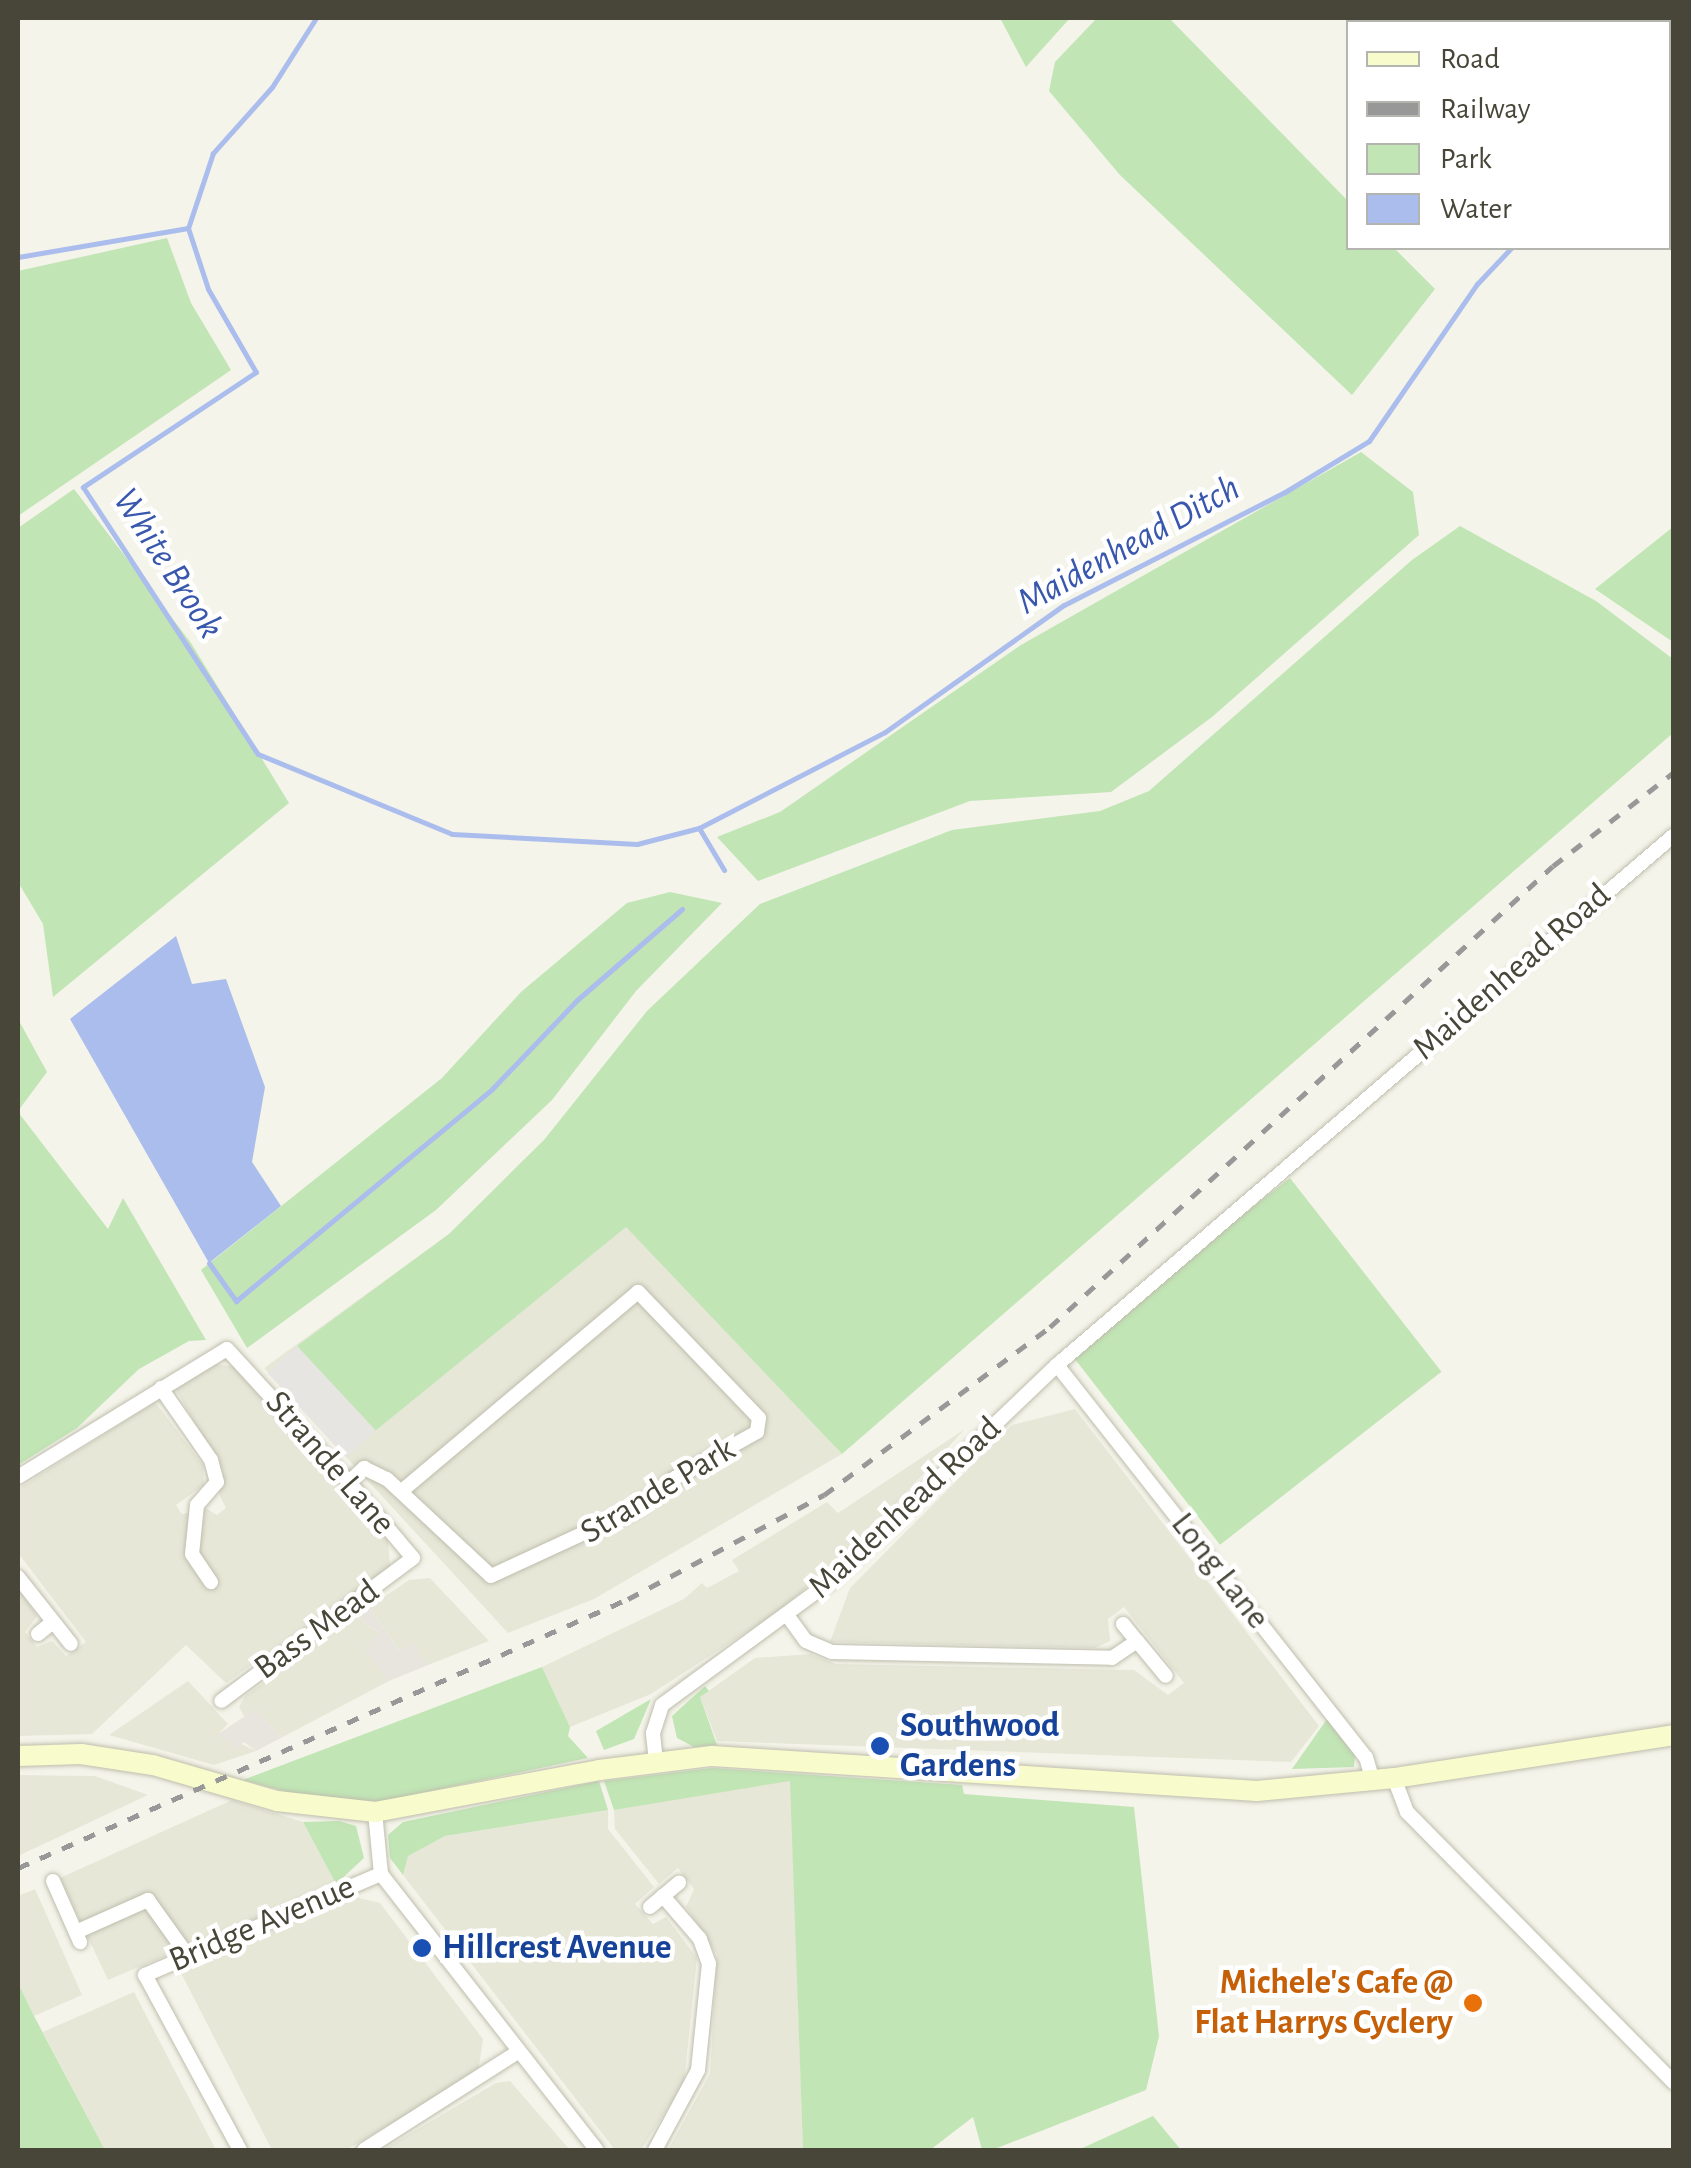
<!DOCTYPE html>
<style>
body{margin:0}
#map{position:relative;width:1691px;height:2168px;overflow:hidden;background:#f4f4ea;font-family:"Alegreya Sans",sans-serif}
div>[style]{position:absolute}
.residential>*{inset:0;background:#e7e7d8}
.industrial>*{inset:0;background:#e7e5de}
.green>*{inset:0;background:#c1e5b5;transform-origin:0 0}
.parking>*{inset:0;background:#e6e5e1;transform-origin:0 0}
.water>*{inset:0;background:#abbdec}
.stream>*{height:5px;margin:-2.5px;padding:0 2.5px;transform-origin:2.5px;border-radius:2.5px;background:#abbdec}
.roads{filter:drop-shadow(0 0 2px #bfbead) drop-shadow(0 0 2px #bfbead)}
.street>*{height:14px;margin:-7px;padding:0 7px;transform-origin:7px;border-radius:7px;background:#fff}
.secondary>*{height:20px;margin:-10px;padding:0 10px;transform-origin:10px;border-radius:10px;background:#f8fbcc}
.rail>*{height:5px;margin-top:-2.5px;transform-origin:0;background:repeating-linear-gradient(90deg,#989898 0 12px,transparent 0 24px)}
.dots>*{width:28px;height:28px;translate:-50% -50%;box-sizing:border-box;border:5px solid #fff;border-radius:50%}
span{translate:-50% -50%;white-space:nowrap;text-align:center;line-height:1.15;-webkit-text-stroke:9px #fff;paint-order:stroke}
.street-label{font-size:35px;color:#474638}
.transit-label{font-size:35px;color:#164399;font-weight:700}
.left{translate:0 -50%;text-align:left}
.food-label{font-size:35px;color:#c56008;font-weight:700}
.right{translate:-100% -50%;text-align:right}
.water-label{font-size:38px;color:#3857ad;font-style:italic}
.frame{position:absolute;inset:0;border:20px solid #474638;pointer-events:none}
.legend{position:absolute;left:1346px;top:20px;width:325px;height:230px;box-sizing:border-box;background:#fff;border:2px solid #b5b5af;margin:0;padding:12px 18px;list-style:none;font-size:30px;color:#474638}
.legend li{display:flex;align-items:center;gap:20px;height:50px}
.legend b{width:50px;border:2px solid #b5b5af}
</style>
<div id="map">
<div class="residential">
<div style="clip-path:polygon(544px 1140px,842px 1454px,594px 1599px,508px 1633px,264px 1368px,449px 1234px)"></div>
<div style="clip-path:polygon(214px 1364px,247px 1368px,388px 1537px,390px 1567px,226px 1683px,186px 1645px,92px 1734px,18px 1736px,18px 1589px,37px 1616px,25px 1632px,37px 1647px,52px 1641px,66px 1656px,86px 1642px,18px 1553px,18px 1489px,155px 1402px,203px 1465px,204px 1485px,176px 1505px,182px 1514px,207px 1509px,217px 1515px,226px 1508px,219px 1494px,223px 1472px,175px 1388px)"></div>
<div style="clip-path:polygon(1075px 1409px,1319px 1726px,1291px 1762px,717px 1741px,700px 1697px,755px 1658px,810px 1654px,836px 1664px,1134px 1670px,1168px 1695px,1184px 1683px,1124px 1607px,1108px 1619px,1110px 1641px,1095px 1648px,830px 1642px,850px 1588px,1012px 1425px)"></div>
<div style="clip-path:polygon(965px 1429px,862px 1540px,779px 1611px,651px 1694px,570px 1727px,542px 1667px,684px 1599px,702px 1583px,707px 1588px,739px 1571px,732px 1560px,827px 1502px,838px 1513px)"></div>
<div style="clip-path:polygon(430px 1578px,489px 1641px,428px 1665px,413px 1643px,400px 1652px,369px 1607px,409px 1580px)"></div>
<div style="clip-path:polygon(355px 1616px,381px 1634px,365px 1648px,389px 1681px,281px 1738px,256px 1709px,245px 1718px,239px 1707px,245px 1696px)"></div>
<div style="clip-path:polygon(188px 1681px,228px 1724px,219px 1733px,256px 1751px,214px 1765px,109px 1735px)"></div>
<div style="clip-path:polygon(18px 1775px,95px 1776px,148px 1795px,18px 1856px)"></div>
<div style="clip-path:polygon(791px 1780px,803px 2150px,668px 2150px,710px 2074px,717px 1954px,686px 1907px,694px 1889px,678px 1868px,659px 1884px,615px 1829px,614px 1810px)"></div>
<div style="clip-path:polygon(232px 1800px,303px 1822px,336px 1884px,108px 1980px,60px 1878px)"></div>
<div style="clip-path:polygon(608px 1810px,608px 1829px,654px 1887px,635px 1904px,653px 1924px,666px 1917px,697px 1958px,684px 2082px,641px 2150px,615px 2150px,403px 1875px,407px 1856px,445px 1836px)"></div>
<div style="clip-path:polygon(35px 1889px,82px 1995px,34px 2016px,18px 1983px,18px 1896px)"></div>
<div style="clip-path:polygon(351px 1896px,380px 1903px,483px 2039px,478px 2073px,346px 2150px,272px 2150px,181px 1973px)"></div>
<div style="clip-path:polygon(134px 1992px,216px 2150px,105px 2150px,43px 2032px)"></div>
<div style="clip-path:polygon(510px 2081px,570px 2150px,382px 2150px,496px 2083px)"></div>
</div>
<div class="industrial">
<div style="clip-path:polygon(369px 1607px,399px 1651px,413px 1642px,428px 1665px,389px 1681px,364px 1648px,380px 1633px,355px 1616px)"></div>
<div style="clip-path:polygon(256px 1709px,281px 1738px,256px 1751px,244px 1742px,235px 1749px,218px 1734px)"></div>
</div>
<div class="green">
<div style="clip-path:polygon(1000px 18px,1070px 18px,1026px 67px)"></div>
<div style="clip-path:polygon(1097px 18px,1169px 18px,1348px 201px,1348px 248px,1394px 248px,1435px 289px,1352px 395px,1120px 175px,1049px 91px,1055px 62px)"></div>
<div style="clip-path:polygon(167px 238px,191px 303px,231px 370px,18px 516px,18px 271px)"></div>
<div style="clip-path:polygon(1361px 452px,1413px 492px,1419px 535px,1212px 717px,1111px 792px,970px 801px,758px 881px,717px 837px,780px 812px,1021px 645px)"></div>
<div style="clip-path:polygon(74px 489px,191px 643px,289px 803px,53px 997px,43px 924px,18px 882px,18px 528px)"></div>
<div style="clip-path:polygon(1460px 526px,1596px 601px,1673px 659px,1673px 733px,842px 1454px,626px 1227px,375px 1431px,297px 1346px,449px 1234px,544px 1140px,647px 1011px,760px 904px,952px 830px,1100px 811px,1149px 791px,1412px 560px)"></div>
<div style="clip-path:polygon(1673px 527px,1673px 642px,1595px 589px)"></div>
<div style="clip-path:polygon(670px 892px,722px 903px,636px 991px,552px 1100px,436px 1210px,247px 1348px,201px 1270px,442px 1078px,521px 992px,627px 903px)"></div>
<div style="clip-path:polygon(18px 1019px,47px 1072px,18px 1111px)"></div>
<div style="clip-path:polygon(18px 1112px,108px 1229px,123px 1198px,206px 1340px,189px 1341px,139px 1369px,77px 1428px,18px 1465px)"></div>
<div style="left:1290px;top:1178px;width:246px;height:281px;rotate:52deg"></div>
<div style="clip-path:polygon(542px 1667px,570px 1727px,568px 1736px,588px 1758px,378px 1802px,291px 1793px,243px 1780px)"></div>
<div style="clip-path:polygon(705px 1686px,709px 1691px,700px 1697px,717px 1745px,694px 1747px,677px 1738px,672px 1716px)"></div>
<div style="clip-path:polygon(651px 1699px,634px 1739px,604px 1750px,596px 1731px)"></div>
<div style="clip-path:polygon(1327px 1719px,1355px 1755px,1354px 1767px,1292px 1769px)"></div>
<div style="clip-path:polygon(712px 1768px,962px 1785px,964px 1794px,1134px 1807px,1159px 2036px,1146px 2090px,992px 2150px,982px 2150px,973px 2117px,930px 2150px,803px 2150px,790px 1781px,614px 1810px,604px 1781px)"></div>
<div style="clip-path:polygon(599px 1781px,608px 1810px,445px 1836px,408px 1856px,403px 1875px,390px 1858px,388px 1835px,403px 1822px)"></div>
<div style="clip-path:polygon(339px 1821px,356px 1826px,364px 1858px,336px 1884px,303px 1822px)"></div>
<div style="clip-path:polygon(18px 1983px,34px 2016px,105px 2150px,18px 2150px)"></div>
<div style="clip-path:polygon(1153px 2116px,1181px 2150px,1078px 2150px)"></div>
</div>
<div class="parking">
<div style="left:297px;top:1346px;width:115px;height:40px;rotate:47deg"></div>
</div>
<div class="water">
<div style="clip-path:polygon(176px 936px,192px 984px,226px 979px,265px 1087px,252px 1162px,281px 1206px,209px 1263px,70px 1019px)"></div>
</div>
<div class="stream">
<div style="left:316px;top:18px;width:82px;rotate:122.5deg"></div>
<div style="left:272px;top:87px;width:89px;rotate:131.8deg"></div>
<div style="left:213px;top:153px;width:79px;rotate:108.4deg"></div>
<div style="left:188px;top:228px;width:64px;rotate:71.8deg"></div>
<div style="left:208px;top:289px;width:96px;rotate:60deg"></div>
<div style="left:256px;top:372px;width:208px;rotate:146.4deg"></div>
<div style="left:83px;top:487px;width:319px;rotate:56.8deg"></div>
<div style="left:258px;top:754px;width:210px;rotate:22.4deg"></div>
<div style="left:452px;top:834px;width:185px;rotate:3.1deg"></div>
<div style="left:637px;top:844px;width:64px;rotate:-14.5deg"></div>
<div style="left:699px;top:828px;width:209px;rotate:-27.3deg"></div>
<div style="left:885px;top:732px;width:219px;rotate:-35.4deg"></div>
<div style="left:1064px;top:605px;width:248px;rotate:-27.1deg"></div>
<div style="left:1285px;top:492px;width:98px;rotate:-31.3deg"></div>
<div style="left:1369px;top:441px;width:191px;rotate:-55.5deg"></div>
<div style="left:1477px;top:284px;width:50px;rotate:-46.6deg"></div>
<div style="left:1668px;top:79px;width:8px;rotate:-40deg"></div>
<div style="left:18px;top:257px;width:171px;rotate:-9.7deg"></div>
<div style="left:699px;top:828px;width:49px;rotate:59.2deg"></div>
<div style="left:209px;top:1263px;width:47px;rotate:54.6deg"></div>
<div style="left:236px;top:1301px;width:332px;rotate:-39.6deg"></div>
<div style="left:492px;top:1089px;width:123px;rotate:-46.3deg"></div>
<div style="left:577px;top:1000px;width:139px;rotate:-40.9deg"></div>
</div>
<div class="roads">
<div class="street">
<div style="left:1057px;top:1365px;width:499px;rotate:51.8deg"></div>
<div style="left:1366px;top:1757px;width:25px;rotate:74deg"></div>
<div style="left:161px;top:1388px;width:88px;rotate:55.2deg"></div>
<div style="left:211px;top:1460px;width:23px;rotate:75deg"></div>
<div style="left:217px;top:1482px;width:30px;rotate:131deg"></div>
<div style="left:197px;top:1505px;width:49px;rotate:95.8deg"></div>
<div style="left:192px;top:1554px;width:34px;rotate:56deg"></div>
<div style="left:18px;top:1477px;width:245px;rotate:-31.5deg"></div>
<div style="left:227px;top:1349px;width:180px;rotate:47.5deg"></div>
<div style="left:349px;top:1482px;width:99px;rotate:49.9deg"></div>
<div style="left:413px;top:1558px;width:239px;rotate:143.3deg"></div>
<div style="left:349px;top:1482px;width:21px;rotate:-43deg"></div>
<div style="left:364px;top:1468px;width:25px;rotate:26deg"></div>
<div style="left:387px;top:1479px;width:142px;rotate:43deg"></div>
<div style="left:491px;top:1576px;width:157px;rotate:-24.8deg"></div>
<div style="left:634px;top:1510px;width:52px;rotate:-38deg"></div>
<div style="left:675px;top:1478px;width:94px;rotate:-29.3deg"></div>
<div style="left:757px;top:1432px;width:14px;rotate:-82deg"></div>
<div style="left:759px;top:1418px;width:175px;rotate:-133.8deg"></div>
<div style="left:638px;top:1292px;width:307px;rotate:139.9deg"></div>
<div style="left:18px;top:1577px;width:85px;rotate:51.7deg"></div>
<div style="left:787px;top:1615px;width:32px;rotate:54deg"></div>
<div style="left:806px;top:1641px;width:28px;rotate:23deg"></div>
<div style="left:832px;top:1652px;width:280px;rotate:1.2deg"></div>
<div style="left:1112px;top:1658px;width:30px;rotate:-34deg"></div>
<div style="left:1137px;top:1641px;width:45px;rotate:50.4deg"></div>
<div style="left:1123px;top:1624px;width:22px;rotate:51deg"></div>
<div style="left:38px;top:1634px;width:19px;rotate:-39deg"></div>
<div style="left:656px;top:1762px;width:29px;rotate:-96deg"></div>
<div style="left:653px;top:1733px;width:29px;rotate:-72deg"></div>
<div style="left:662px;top:1705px;width:210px;rotate:-36.3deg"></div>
<div style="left:831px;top:1581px;width:313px;rotate:-43.7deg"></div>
<div style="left:1057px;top:1365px;width:813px;rotate:-40.66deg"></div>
<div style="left:1394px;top:1778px;width:36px;rotate:69deg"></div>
<div style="left:1407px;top:1812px;width:380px;rotate:45.4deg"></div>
<div style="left:375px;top:1812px;width:62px;rotate:84.5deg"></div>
<div style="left:381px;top:1874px;width:350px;rotate:52deg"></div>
<div style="left:53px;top:1881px;width:67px;rotate:66.1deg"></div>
<div style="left:650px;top:1907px;width:38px;rotate:-40deg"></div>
<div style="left:76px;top:1932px;width:79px;rotate:-24deg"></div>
<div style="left:148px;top:1900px;width:69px;rotate:54.5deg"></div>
<div style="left:240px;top:2150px;width:199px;rotate:-118.5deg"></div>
<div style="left:145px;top:1975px;width:257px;rotate:-23.2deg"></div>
<div style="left:364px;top:2150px;width:183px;rotate:-32.5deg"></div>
<div style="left:655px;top:2150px;width:91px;rotate:-61.7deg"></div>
<div style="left:698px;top:2070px;width:107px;rotate:-84.1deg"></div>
<div style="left:709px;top:1964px;width:27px;rotate:-110deg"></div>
<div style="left:700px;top:1939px;width:57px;rotate:-130.7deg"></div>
</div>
<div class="secondary">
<div style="left:18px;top:1756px;width:63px;rotate:-1.8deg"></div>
<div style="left:81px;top:1754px;width:73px;rotate:8.7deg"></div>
<div style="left:153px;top:1765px;width:129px;rotate:16.2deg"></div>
<div style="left:277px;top:1801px;width:99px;rotate:6.4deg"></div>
<div style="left:375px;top:1812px;width:228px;rotate:-10.6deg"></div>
<div style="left:599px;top:1770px;width:114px;rotate:-7.1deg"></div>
<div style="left:712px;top:1756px;width:546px;rotate:3.67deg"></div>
<div style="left:1257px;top:1791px;width:138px;rotate:-5.4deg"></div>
<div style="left:1394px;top:1778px;width:283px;rotate:-8.7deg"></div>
</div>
</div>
<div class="rail">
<div style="left:18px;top:1868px;width:667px;rotate:-23.8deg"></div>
<div style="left:628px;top:1599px;width:222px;rotate:-28deg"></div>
<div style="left:824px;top:1495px;width:282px;rotate:-36.6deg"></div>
<div style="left:1050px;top:1327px;width:682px;rotate:-42.51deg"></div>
<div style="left:1553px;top:866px;width:153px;rotate:-37.8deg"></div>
</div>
<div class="dots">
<div style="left:880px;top:1746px;background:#1a4fb4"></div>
<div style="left:422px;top:1948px;background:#1a4fb4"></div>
<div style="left:1473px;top:2003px;background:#e8710a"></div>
</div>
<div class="street-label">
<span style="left:1512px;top:972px;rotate:-41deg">Maidenhead Road</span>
<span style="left:330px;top:1463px;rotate:49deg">Strande Lane</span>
<span style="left:658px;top:1491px;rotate:-31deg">Strande Park</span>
<span style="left:905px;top:1508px;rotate:-43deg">Maidenhead Road</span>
<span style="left:1220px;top:1571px;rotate:52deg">Long Lane</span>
<span style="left:317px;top:1630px;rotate:-36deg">Bass Mead</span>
<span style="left:262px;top:1924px;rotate:-23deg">Bridge Avenue</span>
</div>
<div class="transit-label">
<span class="left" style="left:900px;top:1746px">Southwood<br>Gardens</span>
<span class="left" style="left:442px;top:1948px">Hillcrest Avenue</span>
</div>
<div class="food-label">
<span class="right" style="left:1453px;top:2003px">Michele's Cafe @<br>Flat Harrys Cyclery</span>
</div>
<div class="water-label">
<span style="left:1129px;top:546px;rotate:-29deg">Maidenhead Ditch</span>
<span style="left:167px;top:564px;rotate:57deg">White Brook</span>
</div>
<div class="frame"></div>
<ul class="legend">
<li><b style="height:12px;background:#f8fbcc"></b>Road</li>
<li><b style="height:12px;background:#989898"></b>Railway</li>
<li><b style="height:28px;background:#c1e5b5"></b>Park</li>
<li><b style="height:28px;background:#abbdec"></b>Water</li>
</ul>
</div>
